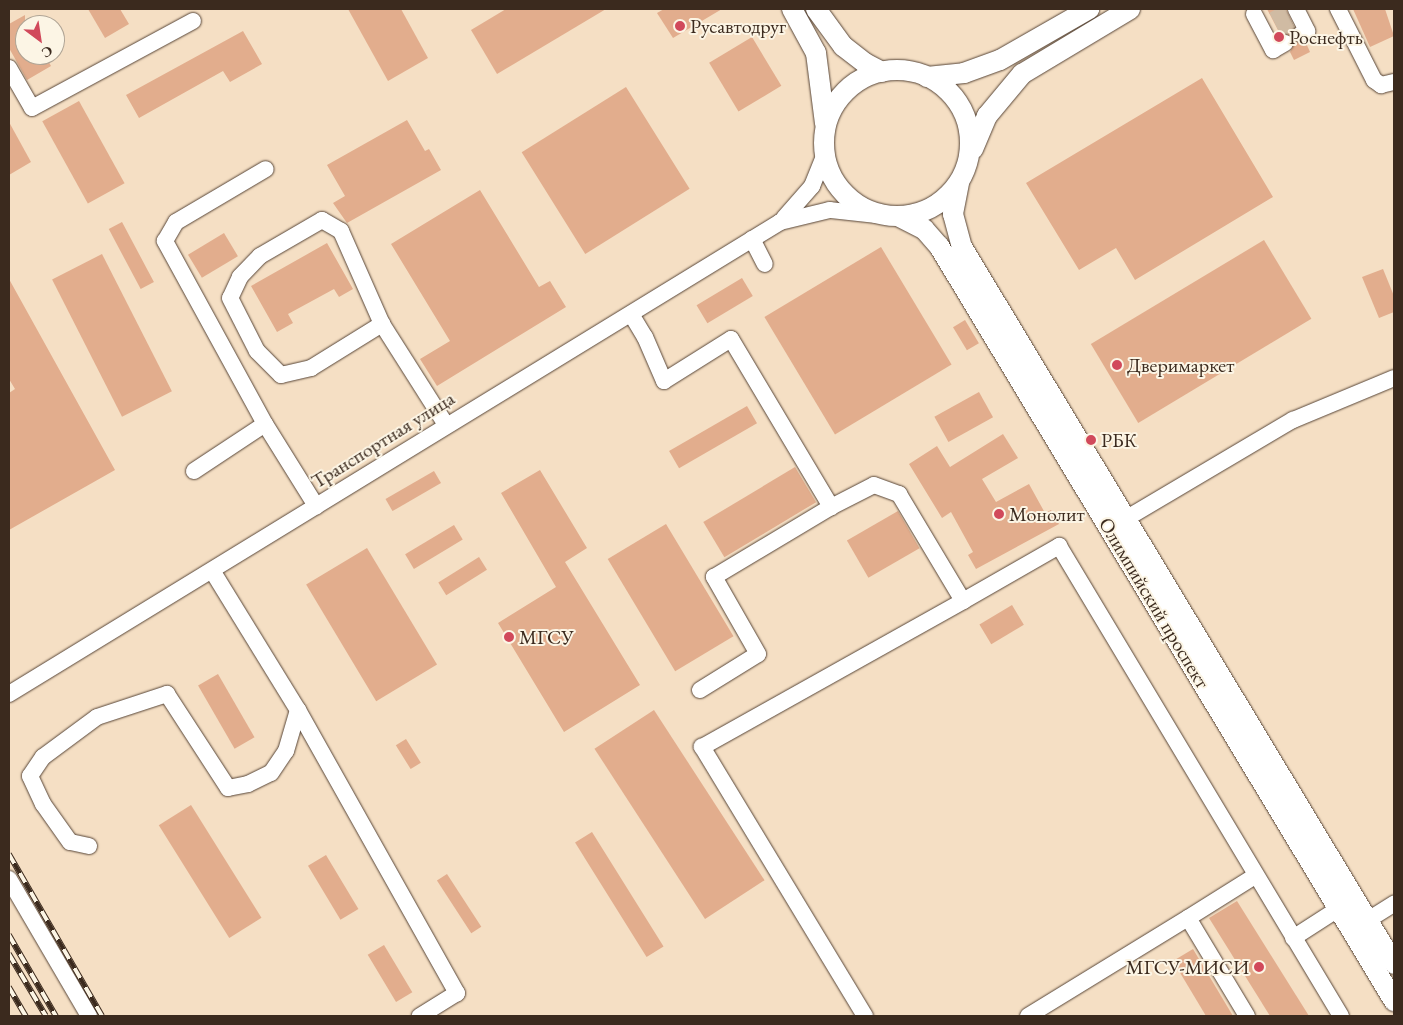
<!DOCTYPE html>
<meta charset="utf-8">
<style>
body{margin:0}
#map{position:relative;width:1403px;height:1025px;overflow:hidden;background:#f5dfc4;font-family:"EB Garamond",serif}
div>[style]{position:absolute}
.building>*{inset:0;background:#e2ad8d;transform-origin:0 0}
.minor-tunnel>*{height:16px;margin-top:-8px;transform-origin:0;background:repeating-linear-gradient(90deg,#d0bba3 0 16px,transparent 0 24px)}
.roads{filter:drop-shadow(0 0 1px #574537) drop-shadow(0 0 1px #574537)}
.minor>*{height:16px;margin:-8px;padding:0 8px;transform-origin:8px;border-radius:8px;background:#fff}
.major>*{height:20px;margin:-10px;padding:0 10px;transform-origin:10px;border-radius:10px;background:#fff}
.major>.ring{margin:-10px;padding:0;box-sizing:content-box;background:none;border:20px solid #fff;border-radius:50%}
.rail>*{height:5.5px;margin-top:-2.75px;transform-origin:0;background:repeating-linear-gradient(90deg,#fcf5e5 0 11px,#3b2a1e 0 22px);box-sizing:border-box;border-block:1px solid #3b2a1e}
.dots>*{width:14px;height:14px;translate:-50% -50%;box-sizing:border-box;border:2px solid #fcf5e5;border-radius:50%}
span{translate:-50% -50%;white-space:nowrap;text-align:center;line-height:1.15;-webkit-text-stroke:4px #fcf5e5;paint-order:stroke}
.poi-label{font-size:20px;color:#3b2a1e}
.left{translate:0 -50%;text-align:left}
.right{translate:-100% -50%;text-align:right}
.street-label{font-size:20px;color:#3b2a1e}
.frame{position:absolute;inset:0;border:10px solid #3b2a1e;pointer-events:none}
.north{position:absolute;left:15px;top:15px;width:50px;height:50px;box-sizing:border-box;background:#fcf5e5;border:1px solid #afa495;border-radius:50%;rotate:149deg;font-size:14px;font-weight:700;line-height:20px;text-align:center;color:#3b2a1e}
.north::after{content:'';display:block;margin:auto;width:18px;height:22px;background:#d1495b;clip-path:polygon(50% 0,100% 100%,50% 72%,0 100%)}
</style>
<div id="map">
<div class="building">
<div style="clip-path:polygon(88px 9px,120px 9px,129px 24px,105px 38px)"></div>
<div style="clip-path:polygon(348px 9px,401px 9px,428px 58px,388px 81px)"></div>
<div style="clip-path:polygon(506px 9px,606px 9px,497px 74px,471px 30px)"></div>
<div style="clip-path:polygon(664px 9px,722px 9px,673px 38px,657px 13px)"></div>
<div style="clip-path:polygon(1267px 9px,1286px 9px,1294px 27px,1291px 36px,1280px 34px)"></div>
<div style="clip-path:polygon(1353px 9px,1385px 9px,1394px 36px,1370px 47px)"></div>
<div style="clip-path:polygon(25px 15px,25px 55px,45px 55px,51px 66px,27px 80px,9px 48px,9px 24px)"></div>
<div style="clip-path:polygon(243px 31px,262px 64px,230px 82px,223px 71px,139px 118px,126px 95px)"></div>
<div style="left:752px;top:37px;width:57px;height:50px;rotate:59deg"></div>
<div style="clip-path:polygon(1295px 42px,1306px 43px,1310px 52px,1294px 60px,1290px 52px)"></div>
<div style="clip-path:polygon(1202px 78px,1273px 197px,1135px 280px,1116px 248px,1079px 270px,1026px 183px)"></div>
<div style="left:626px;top:87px;width:120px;height:123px;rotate:58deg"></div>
<div style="left:79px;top:101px;width:94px;height:42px;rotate:61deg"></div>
<div style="clip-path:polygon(407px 120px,425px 151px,429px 149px,441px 170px,347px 223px,333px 203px,345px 196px,327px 165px)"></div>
<div style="clip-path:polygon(9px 122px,31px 162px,9px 175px)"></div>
<div style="clip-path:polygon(480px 190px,539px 287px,550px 281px,566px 307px,437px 386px,420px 359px,450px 341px,391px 244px)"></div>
<div style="left:122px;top:222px;width:68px;height:15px;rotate:62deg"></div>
<div style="left:224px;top:233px;width:27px;height:42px;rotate:59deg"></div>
<div style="left:1264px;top:240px;width:92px;height:202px;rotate:59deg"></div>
<div style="clip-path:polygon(327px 243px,353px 289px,339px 297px,334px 289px,288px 314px,293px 323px,277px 332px,251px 286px)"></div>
<div style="left:881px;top:247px;width:137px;height:136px;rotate:59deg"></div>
<div style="left:102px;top:254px;width:154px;height:56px;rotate:63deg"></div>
<div style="clip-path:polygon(1383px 269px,1394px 296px,1394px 312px,1379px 318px,1362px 277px)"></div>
<div style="left:742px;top:278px;width:21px;height:53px;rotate:59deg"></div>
<div style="clip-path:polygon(9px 279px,115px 470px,9px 530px,9px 393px,15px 389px,9px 379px)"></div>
<div style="left:965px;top:320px;width:27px;height:14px;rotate:59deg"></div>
<div style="left:979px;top:392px;width:29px;height:51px;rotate:61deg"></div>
<div style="left:747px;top:406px;width:20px;height:90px;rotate:60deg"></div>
<div style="clip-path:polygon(1003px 434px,1018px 458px,982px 479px,996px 502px,1029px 484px,1045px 513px,1051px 510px,1059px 524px,976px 569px,968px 555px,973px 552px,951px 512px,942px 518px,909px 464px,937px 446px,950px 467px)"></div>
<div style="left:795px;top:467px;width:41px;height:107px;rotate:59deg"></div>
<div style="clip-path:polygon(540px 470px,587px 548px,565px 562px,640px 685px,564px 732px,498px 623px,556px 587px,501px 493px)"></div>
<div style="left:434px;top:471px;width:14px;height:56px;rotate:60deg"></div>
<div style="left:898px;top:511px;width:43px;height:59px;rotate:60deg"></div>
<div style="left:666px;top:524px;width:131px;height:68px;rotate:59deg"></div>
<div style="left:454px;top:525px;width:17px;height:57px;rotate:59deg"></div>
<div style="left:367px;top:548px;width:136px;height:71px;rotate:59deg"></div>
<div style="left:479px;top:557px;width:15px;height:48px;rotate:58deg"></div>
<div style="left:1012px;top:605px;width:23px;height:38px;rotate:59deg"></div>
<div style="left:218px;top:674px;width:73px;height:23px;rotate:60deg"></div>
<div style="left:654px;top:710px;width:203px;height:71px;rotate:57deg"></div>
<div style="left:406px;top:739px;width:28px;height:12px;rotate:58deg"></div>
<div style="left:191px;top:805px;width:133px;height:38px;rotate:58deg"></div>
<div style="left:592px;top:832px;width:135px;height:20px;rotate:58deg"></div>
<div style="left:326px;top:855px;width:63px;height:21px;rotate:59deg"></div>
<div style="left:447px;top:874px;width:63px;height:12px;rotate:57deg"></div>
<div style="clip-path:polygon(1237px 901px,1309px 1016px,1270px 1016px,1209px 918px)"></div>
<div style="left:384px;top:945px;width:55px;height:19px;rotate:59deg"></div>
<div style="clip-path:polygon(1193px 949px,1233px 1016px,1206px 1016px,1173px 961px)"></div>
</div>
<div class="minor-tunnel">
<div style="left:1273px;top:20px;width:18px;rotate:-29deg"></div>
<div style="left:1278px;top:30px;width:18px;rotate:-27deg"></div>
</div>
<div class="roads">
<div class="minor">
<div style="left:1296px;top:9px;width:25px;rotate:63deg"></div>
<div style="left:1307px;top:31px;width:7px;rotate:153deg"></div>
<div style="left:1338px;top:9px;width:80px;rotate:63.1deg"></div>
<div style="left:1374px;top:80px;width:9px;rotate:36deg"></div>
<div style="left:1381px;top:85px;width:13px;rotate:-13deg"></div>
<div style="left:1254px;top:14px;width:41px;rotate:62.2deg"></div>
<div style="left:1273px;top:50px;width:14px;rotate:-30deg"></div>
<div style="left:9px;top:68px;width:46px;rotate:60.1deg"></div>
<div style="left:32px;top:108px;width:183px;rotate:-28.4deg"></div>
<div style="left:784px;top:218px;width:43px;rotate:-48.8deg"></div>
<div style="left:812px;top:186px;width:35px;rotate:-68deg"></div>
<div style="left:752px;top:239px;width:28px;rotate:63deg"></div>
<div style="left:631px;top:314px;width:27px;rotate:59deg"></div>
<div style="left:645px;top:337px;width:48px;rotate:66.6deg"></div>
<div style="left:664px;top:381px;width:79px;rotate:-32.1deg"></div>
<div style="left:731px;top:339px;width:196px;rotate:59.2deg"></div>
<div style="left:831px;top:507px;width:48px;rotate:-27.1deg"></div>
<div style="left:874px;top:485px;width:27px;rotate:20deg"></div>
<div style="left:899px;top:494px;width:125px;rotate:59.1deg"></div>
<div style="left:963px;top:601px;width:111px;rotate:-29.8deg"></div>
<div style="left:1059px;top:546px;width:548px;rotate:59.04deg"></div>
<div style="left:382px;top:324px;width:102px;rotate:-113.8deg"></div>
<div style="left:341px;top:231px;width:22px;rotate:-150deg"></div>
<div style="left:322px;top:220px;width:72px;rotate:149.9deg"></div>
<div style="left:260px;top:256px;width:29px;rotate:134deg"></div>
<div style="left:240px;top:277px;width:23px;rotate:115deg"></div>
<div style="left:230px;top:298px;width:59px;rotate:63deg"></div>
<div style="left:257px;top:351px;width:34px;rotate:45deg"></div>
<div style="left:281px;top:375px;width:31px;rotate:-13deg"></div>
<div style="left:311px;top:368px;width:84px;rotate:-31.8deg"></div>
<div style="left:382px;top:324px;width:120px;rotate:57.6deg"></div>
<div style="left:265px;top:424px;width:209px;rotate:-118.7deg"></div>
<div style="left:165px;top:241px;width:22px;rotate:-60deg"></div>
<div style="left:176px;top:222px;width:104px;rotate:-30.5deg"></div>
<div style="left:194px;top:471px;width:85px;rotate:-33.5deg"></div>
<div style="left:265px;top:424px;width:97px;rotate:58.1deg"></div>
<div style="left:1127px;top:518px;width:193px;rotate:-30.6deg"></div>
<div style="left:1293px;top:420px;width:109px;rotate:-22.6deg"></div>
<div style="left:213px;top:572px;width:162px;rotate:58.4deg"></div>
<div style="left:298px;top:710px;width:325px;rotate:60.7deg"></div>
<div style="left:457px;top:993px;width:44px;rotate:148.1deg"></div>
<div style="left:700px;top:690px;width:68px;rotate:-31.8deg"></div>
<div style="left:758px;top:654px;width:89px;rotate:-119.7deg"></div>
<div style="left:714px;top:577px;width:136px;rotate:-30.9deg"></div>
<div style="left:9px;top:694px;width:904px;rotate:-31.47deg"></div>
<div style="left:780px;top:222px;width:51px;rotate:-13.5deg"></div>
<div style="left:830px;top:210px;width:46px;rotate:6.2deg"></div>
<div style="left:89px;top:846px;width:19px;rotate:-168deg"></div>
<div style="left:70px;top:842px;width:47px;rotate:-125.4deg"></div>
<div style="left:43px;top:804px;width:31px;rotate:-115deg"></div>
<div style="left:30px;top:776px;width:23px;rotate:-56deg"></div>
<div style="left:43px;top:757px;width:67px;rotate:-36.5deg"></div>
<div style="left:97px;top:717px;width:74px;rotate:-18.2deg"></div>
<div style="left:167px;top:694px;width:112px;rotate:57deg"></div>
<div style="left:228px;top:788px;width:20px;rotate:-11deg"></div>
<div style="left:248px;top:784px;width:25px;rotate:-26deg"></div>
<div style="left:271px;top:773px;width:27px;rotate:-56deg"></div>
<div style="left:286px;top:751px;width:43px;rotate:-73.7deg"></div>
<div style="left:9px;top:879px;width:159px;rotate:59.7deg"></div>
<div style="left:1368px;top:920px;width:31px;rotate:-32deg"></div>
<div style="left:1293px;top:938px;width:54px;rotate:-32.8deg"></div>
<div style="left:865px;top:1016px;width:315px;rotate:-121.2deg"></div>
<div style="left:702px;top:747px;width:299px;rotate:-29.2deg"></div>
<div style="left:1028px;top:1016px;width:188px;rotate:-31.5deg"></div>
<div style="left:1247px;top:1016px;width:114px;rotate:-121deg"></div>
<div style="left:1188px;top:918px;width:79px;rotate:-32.1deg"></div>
</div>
<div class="major">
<div style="left:792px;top:9px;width:50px;rotate:61.4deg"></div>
<div style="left:816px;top:53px;width:71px;rotate:82.7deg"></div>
<div style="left:816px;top:9px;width:46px;rotate:53.9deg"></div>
<div style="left:843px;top:46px;width:28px;rotate:38deg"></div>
<div style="left:865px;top:63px;width:19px;rotate:28deg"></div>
<div class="ring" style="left:824px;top:70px;width:126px;height:126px"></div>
<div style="left:927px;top:77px;width:37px;rotate:-6deg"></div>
<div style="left:964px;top:73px;width:38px;rotate:-20deg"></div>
<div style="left:1000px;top:60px;width:103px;rotate:-29.8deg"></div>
<div style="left:973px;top:149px;width:36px;rotate:-67deg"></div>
<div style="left:987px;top:116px;width:55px;rotate:-50.2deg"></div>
<div style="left:1022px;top:74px;width:126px;rotate:-31deg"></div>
<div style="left:959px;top:183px;width:32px;rotate:101deg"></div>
<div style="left:953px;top:214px;width:34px;rotate:75deg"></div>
<div style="left:962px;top:247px;width:837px;rotate:58.93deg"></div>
<div style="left:900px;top:217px;width:27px;rotate:27deg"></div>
<div style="left:924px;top:229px;width:23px;rotate:49deg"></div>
<div style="left:939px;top:246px;width:882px;rotate:58.92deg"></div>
</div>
</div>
<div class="rail">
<div style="left:9px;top:854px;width:187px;rotate:60.1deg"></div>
<div style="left:9px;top:935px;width:94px;rotate:59.9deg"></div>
<div style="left:9px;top:954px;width:72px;rotate:59.2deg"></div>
<div style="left:9px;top:987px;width:34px;rotate:60deg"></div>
</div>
<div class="dots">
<div style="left:680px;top:26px;background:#d1495b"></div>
<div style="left:1279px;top:37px;background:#d1495b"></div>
<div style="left:1117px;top:365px;background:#d1495b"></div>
<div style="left:1091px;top:440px;background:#d1495b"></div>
<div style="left:999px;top:514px;background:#d1495b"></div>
<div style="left:509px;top:637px;background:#d1495b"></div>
<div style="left:1259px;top:967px;background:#d1495b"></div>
</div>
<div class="poi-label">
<span class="left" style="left:690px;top:26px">Русавтодруг</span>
<span class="left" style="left:1289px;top:37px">Роснефть</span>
<span class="left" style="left:1127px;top:365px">Дверимаркет</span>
<span class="left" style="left:1101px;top:440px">РБК</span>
<span class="left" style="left:1009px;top:514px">Монолит</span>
<span class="left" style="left:519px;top:637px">МГСУ</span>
<span class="right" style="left:1249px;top:967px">МГСУ-МИСИ</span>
</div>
<div class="street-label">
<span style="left:383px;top:440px;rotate:-32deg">Транспортная улица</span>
<span style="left:1154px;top:603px;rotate:59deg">Олимпийский проспект</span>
</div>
<div class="frame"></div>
<div class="north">С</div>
</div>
